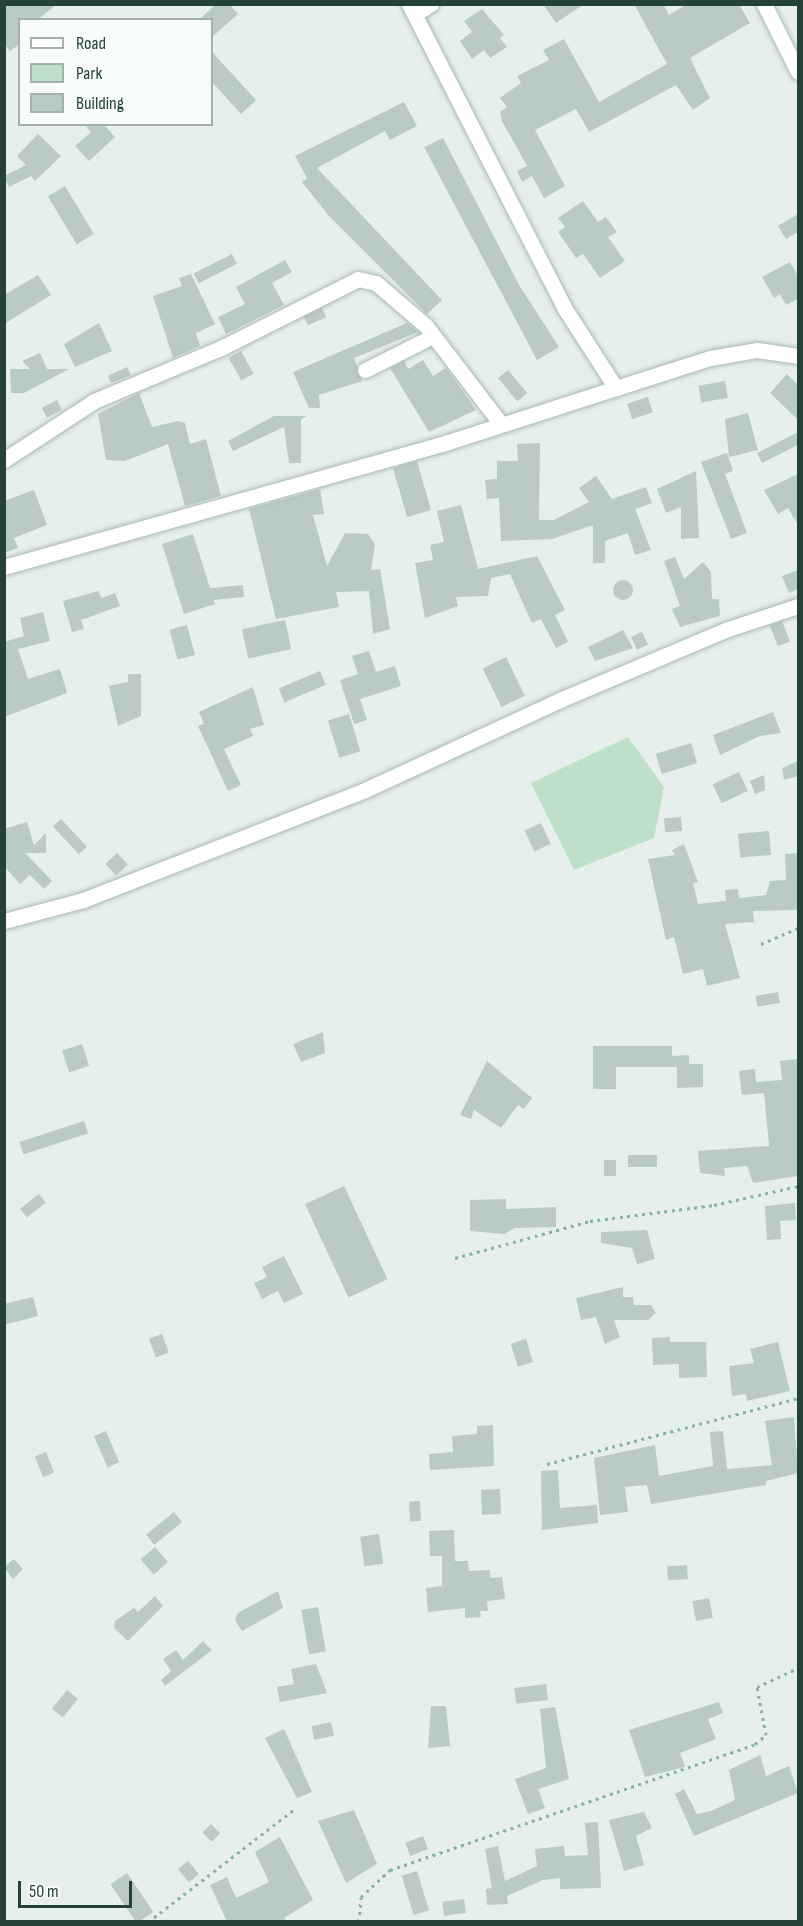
<!DOCTYPE html>
<style>
body{margin:0}
#map{position:relative;width:803px;height:1926px;overflow:hidden;background:#e6efeb;font-family:"Sofia Sans Condensed",sans-serif}
div>[style]{position:absolute}
.green>*{inset:0;background:#bfe0c8}
.building>*{inset:0;background:#bbcac4;transform-origin:0 0}
.round{border-radius:50%}
.path>*{height:3px;margin-top:-1.5px;transform-origin:0;background:repeating-linear-gradient(90deg,#86b3a5 0 3px,transparent 0 7.5px)}
.roads{filter:drop-shadow(0 0 2px #a8b8b2) drop-shadow(0 0 2px #a8b8b2)}
.minor>*{height:15px;margin:-7.5px;padding:0 7.5px;transform-origin:7.5px;border-radius:7.5px;background:#fff}
span{translate:-50% -50%;white-space:nowrap;text-align:center;line-height:1.15;-webkit-text-stroke:4.5px #f7fbf9;paint-order:stroke}
.frame{position:absolute;inset:0;border:6px solid #24423a;pointer-events:none}
.legend{position:absolute;left:18px;top:18px;width:195px;height:108px;box-sizing:border-box;background:#f7fbf9;border:2px solid #a3b1ad;margin:0;padding:8px 10px;list-style:none;font-size:18px;color:#24423a}
.legend li{display:flex;align-items:center;gap:12px;height:30px}
.legend b{width:30px;border:2px solid #a3b1ad}
.scale{position:absolute;left:18px;top:1881px;width:114px;height:27px;box-sizing:border-box;border:3px solid #24423a;border-top:0;padding-left:8px;font-size:18px;line-height:21px;white-space:nowrap;color:#24423a;-webkit-text-stroke:4px #f7fbf9;paint-order:stroke}
</style>
<div id="map">
<div class="green">
<div style="clip-path:polygon(628px 737px,664px 787px,654px 838px,574px 870px,531px 783px)"></div>
</div>
<div class="building">
<div style="clip-path:polygon(4px 4px,57px 4px,37px 20px,20px 20px,20px 44px,10px 51px,4px 44px)"></div>
<div style="clip-path:polygon(216px 4px,229px 4px,238px 14px,212px 37px,212px 20px,199px 20px)"></div>
<div style="clip-path:polygon(543px 4px,584px 4px,556px 23px)"></div>
<div style="clip-path:polygon(634px 4px,663px 4px,669px 15px,688px 4px,739px 4px,750px 23px,690px 58px,710px 98px,693px 110px,676px 85px,589px 132px,576px 109px,535px 130px,565px 186px,544px 198px,532px 176px,522px 182px,517px 171px,527px 166px,502px 121px,500px 112px,507px 107px,500px 98px,521px 83px,517px 76px,549px 60px,543px 50px,564px 39px,599px 102px,667px 64px)"></div>
<div style="clip-path:polygon(482px 9px,504px 35px,500px 38px,507px 47px,490px 58px,484px 50px,472px 59px,460px 41px,472px 32px,464px 21px)"></div>
<div style="clip-path:polygon(212px 52px,256px 100px,241px 114px,212px 82px)"></div>
<div style="clip-path:polygon(404px 102px,417px 126px,390px 140px,385px 131px,317px 168px,442px 300px,427px 314px,329px 216px,302px 182px,307px 178px,295px 156px)"></div>
<div style="clip-path:polygon(84px 124px,103px 124px,115px 137px,89px 161px,75px 146px,91px 132px)"></div>
<div style="clip-path:polygon(38px 134px,61px 156px,35px 181px,31px 176px,9px 187px,4px 176px,26px 165px,17px 156px)"></div>
<div style="clip-path:polygon(443px 138px,519px 285px,559px 347px,537px 360px,424px 147px)"></div>
<div style="left:65px;top:186px;width:56px;height:20px;rotate:59deg"></div>
<div style="clip-path:polygon(583px 201px,598px 222px,606px 217px,617px 232px,608px 237px,625px 261px,600px 278px,583px 254px,576px 258px,558px 232px,565px 227px,558px 218px)"></div>
<div style="clip-path:polygon(798px 214px,798px 232px,786px 239px,778px 226px)"></div>
<div style="left:232px;top:254px;width:11px;height:43px;rotate:63deg"></div>
<div style="clip-path:polygon(285px 260px,292px 272px,272px 283px,284px 305px,226px 334px,218px 317px,245px 304px,236px 287px)"></div>
<div style="clip-path:polygon(790px 262px,798px 276px,798px 299px,786px 305px,780px 294px,774px 298px,762px 277px)"></div>
<div style="clip-path:polygon(191px 274px,215px 324px,196px 333px,200px 346px,173px 358px,153px 296px,182px 286px,179px 278px)"></div>
<div style="clip-path:polygon(38px 275px,51px 295px,4px 324px,4px 295px)"></div>
<div style="left:322px;top:308px;width:10px;height:20px;rotate:66deg"></div>
<div style="clip-path:polygon(99px 323px,112px 351px,75px 367px,64px 344px)"></div>
<div style="clip-path:polygon(407px 323px,418px 332px,354px 358px,362px 381px,319px 395px,320px 408px,309px 408px,293px 372px)"></div>
<div style="left:241px;top:351px;width:26px;height:14px;rotate:61deg"></div>
<div style="clip-path:polygon(40px 353px,47px 369px,69px 369px,24px 393px,11px 393px,10px 369px,30px 369px,22px 361px)"></div>
<div style="clip-path:polygon(423px 360px,433px 376px,446px 368px,476px 410px,429px 432px,390px 368px,404px 361px,408px 369px)"></div>
<div style="clip-path:polygon(127px 367px,131px 375px,111px 383px,108px 376px)"></div>
<div style="left:508px;top:370px;width:30px;height:13px;rotate:50deg"></div>
<div style="clip-path:polygon(787px 374px,798px 385px,798px 420px,770px 393px)"></div>
<div style="left:725px;top:381px;width:17px;height:27px;rotate:80deg"></div>
<div style="clip-path:polygon(139px 393px,152px 427px,178px 421px,185px 423px,190px 444px,206px 439px,221px 496px,185px 506px,168px 444px,125px 461px,106px 460px,98px 414px)"></div>
<div style="left:648px;top:397px;width:16px;height:22px;rotate:72deg"></div>
<div style="left:57px;top:400px;width:11px;height:17px;rotate:63deg"></div>
<div style="clip-path:polygon(748px 413px,758px 450px,729px 457px,725px 419px)"></div>
<div style="clip-path:polygon(274px 416px,307px 416px,301px 419px,301px 463px,289px 463px,284px 427px,233px 451px,228px 441px)"></div>
<div style="clip-path:polygon(798px 432px,798px 445px,762px 463px,757px 453px)"></div>
<div style="clip-path:polygon(540px 443px,539px 520px,554px 520px,589px 502px,579px 488px,596px 476px,612px 499px,646px 487px,652px 503px,635px 509px,651px 550px,635px 555px,628px 533px,605px 541px,605px 563px,593px 563px,593px 525px,552px 539px,501px 541px,499px 498px,487px 499px,485px 480px,497px 479px,497px 461px,518px 461px,517px 444px)"></div>
<div style="clip-path:polygon(727px 453px,733px 471px,725px 474px,747px 533px,731px 539px,701px 462px)"></div>
<div style="left:417px;top:461px;width:51px;height:25px;rotate:74deg"></div>
<div style="clip-path:polygon(696px 471px,699px 538px,681px 539px,681px 507px,666px 513px,657px 489px)"></div>
<div style="clip-path:polygon(798px 474px,798px 525px,788px 508px,778px 514px,764px 490px)"></div>
<div style="clip-path:polygon(320px 489px,324px 514px,313px 515px,327px 566px,345px 533px,368px 534px,375px 544px,371px 570px,380px 569px,390px 629px,373px 634px,369px 591px,336px 592px,339px 607px,276px 619px,249px 509px)"></div>
<div style="clip-path:polygon(34px 490px,47px 525px,14px 538px,18px 548px,4px 553px,4px 501px)"></div>
<div style="clip-path:polygon(461px 505px,478px 569px,537px 556px,565px 610px,555px 615px,568px 642px,556px 648px,541px 619px,532px 623px,510px 574px,491px 578px,488px 596px,456px 597px,458px 606px,425px 618px,415px 563px,433px 560px,430px 545px,444px 542px,437px 511px)"></div>
<div style="clip-path:polygon(193px 534px,210px 588px,243px 585px,244px 597px,214px 600px,215px 604px,184px 614px,162px 544px)"></div>
<div style="clip-path:polygon(675px 557px,684px 579px,703px 562px,711px 572px,712px 599px,719px 599px,720px 616px,680px 627px,672px 609px,680px 606px,664px 561px)"></div>
<div style="clip-path:polygon(798px 570px,798px 589px,789px 593px,782px 576px)"></div>
<div class="round" style="left:613px;top:580px;width:20px;height:20px"></div>
<div style="clip-path:polygon(98px 591px,102px 598px,115px 593px,120px 606px,81px 620px,84px 629px,72px 632px,63px 601px)"></div>
<div style="clip-path:polygon(43px 612px,50px 641px,18px 649px,28px 679px,60px 669px,67px 693px,4px 717px,4px 642px,24px 636px,20px 618px)"></div>
<div style="left:285px;top:620px;width:30px;height:44px;rotate:78deg"></div>
<div style="left:782px;top:621px;width:22px;height:13px;rotate:69deg"></div>
<div style="left:187px;top:625px;width:31px;height:18px;rotate:75deg"></div>
<div style="clip-path:polygon(623px 630px,633px 648px,595px 661px,588px 647px)"></div>
<div style="left:642px;top:632px;width:14px;height:12px;rotate:65deg"></div>
<div style="clip-path:polygon(369px 651px,376px 672px,395px 666px,401px 686px,360px 699px,367px 720px,354px 724px,340px 680px,358px 674px,352px 656px)"></div>
<div style="left:506px;top:657px;width:43px;height:26px;rotate:64deg"></div>
<div style="left:320px;top:671px;width:15px;height:45px;rotate:67deg"></div>
<div style="clip-path:polygon(128px 674px,141px 674px,141px 716px,118px 726px,109px 686px,128px 682px)"></div>
<div style="clip-path:polygon(253px 687px,264px 725px,250px 729px,253px 736px,224px 749px,241px 785px,228px 791px,198px 726px,204px 724px,199px 712px)"></div>
<div style="clip-path:polygon(773px 712px,781px 733px,760px 736px,720px 755px,713px 735px)"></div>
<div style="left:349px;top:714px;width:39px;height:22px;rotate:73deg"></div>
<div style="left:691px;top:743px;width:21px;height:37px;rotate:73deg"></div>
<div style="clip-path:polygon(798px 761px,798px 776px,784px 780px,782px 768px)"></div>
<div style="left:739px;top:772px;width:21px;height:29px;rotate:65deg"></div>
<div style="clip-path:polygon(764px 775px,765px 790px,755px 794px,750px 781px)"></div>
<div style="left:681px;top:817px;width:14px;height:17px;rotate:86deg"></div>
<div style="left:61px;top:819px;width:38px;height:11px;rotate:47deg"></div>
<div style="clip-path:polygon(27px 822px,34px 845px,46px 833px,46px 853px,25px 853px,52px 881px,44px 889px,30px 875px,20px 884px,4px 866px,4px 829px)"></div>
<div style="left:541px;top:823px;width:23px;height:18px;rotate:65deg"></div>
<div style="left:769px;top:831px;width:24px;height:31px;rotate:85deg"></div>
<div style="clip-path:polygon(684px 844px,698px 882px,693px 883px,698px 904px,726px 901px,725px 890px,738px 889px,739px 898px,766px 895px,770px 881px,786px 880px,785px 854px,798px 853px,798px 910px,753px 911px,754px 922px,725px 924px,740px 978px,707px 986px,703px 969px,683px 974px,674px 937px,666px 940px,648px 859px,675px 855px,672px 850px)"></div>
<div style="left:117px;top:853px;width:16px;height:16px;rotate:47deg"></div>
<div style="left:778px;top:992px;width:11px;height:23px;rotate:80deg"></div>
<div style="clip-path:polygon(323px 1032px,325px 1053px,301px 1062px,293px 1044px)"></div>
<div style="left:82px;top:1044px;width:23px;height:21px;rotate:72deg"></div>
<div style="clip-path:polygon(593px 1046px,672px 1046px,672px 1056px,689px 1055px,689px 1064px,703px 1064px,703px 1087px,677px 1088px,677px 1067px,616px 1067px,616px 1089px,593px 1089px)"></div>
<div style="clip-path:polygon(798px 1059px,798px 1176px,753px 1183px,747px 1166px,724px 1168px,725px 1176px,700px 1173px,698px 1151px,769px 1146px,764px 1093px,742px 1095px,739px 1071px,755px 1069px,756px 1082px,782px 1080px,780px 1061px)"></div>
<div style="clip-path:polygon(487px 1061px,532px 1098px,524px 1109px,518px 1105px,501px 1128px,474px 1110px,471px 1119px,460px 1115px)"></div>
<div style="left:84px;top:1121px;width:13px;height:68px;rotate:72deg"></div>
<div style="left:628px;top:1155px;width:29px;height:12px"></div>
<div style="left:604px;top:1160px;width:12px;height:16px"></div>
<div style="left:344px;top:1186px;width:103px;height:43px;rotate:65deg"></div>
<div style="left:39px;top:1194px;width:11px;height:24px;rotate:52deg"></div>
<div style="clip-path:polygon(506px 1199px,506px 1209px,556px 1207px,556px 1227px,515px 1228px,504px 1234px,470px 1231px,470px 1200px)"></div>
<div style="clip-path:polygon(795px 1203px,796px 1220px,780px 1221px,781px 1239px,767px 1240px,765px 1206px)"></div>
<div style="clip-path:polygon(647px 1230px,655px 1259px,637px 1264px,632px 1248px,601px 1243px,601px 1232px)"></div>
<div style="clip-path:polygon(284px 1256px,303px 1294px,284px 1303px,278px 1291px,262px 1299px,254px 1283px,267px 1277px,262px 1267px)"></div>
<div style="clip-path:polygon(623px 1287px,623px 1297px,633px 1297px,634px 1305px,651px 1305px,656px 1313px,648px 1320px,614px 1320px,620px 1337px,605px 1344px,596px 1317px,581px 1320px,576px 1298px)"></div>
<div style="clip-path:polygon(33px 1297px,38px 1316px,4px 1325px,4px 1304px)"></div>
<div style="left:162px;top:1334px;width:20px;height:14px;rotate:70deg"></div>
<div style="clip-path:polygon(670px 1337px,670px 1342px,706px 1342px,707px 1377px,679px 1378px,679px 1364px,653px 1365px,652px 1338px)"></div>
<div style="left:526px;top:1339px;width:24px;height:16px;rotate:73deg"></div>
<div style="clip-path:polygon(778px 1342px,790px 1391px,747px 1401px,746px 1394px,732px 1396px,729px 1366px,754px 1363px,750px 1349px)"></div>
<div style="clip-path:polygon(794px 1417px,798px 1473px,766px 1481px,766px 1485px,651px 1504px,647px 1485px,625px 1487px,628px 1512px,600px 1515px,594px 1458px,655px 1445px,659px 1476px,713px 1466px,710px 1432px,723px 1431px,727px 1469px,772px 1465px,765px 1421px)"></div>
<div style="clip-path:polygon(493px 1425px,494px 1466px,430px 1470px,429px 1454px,453px 1452px,452px 1436px,477px 1434px,477px 1426px)"></div>
<div style="left:106px;top:1431px;width:34px;height:13px;rotate:67deg"></div>
<div style="left:46px;top:1452px;width:22px;height:12px;rotate:68deg"></div>
<div style="clip-path:polygon(558px 1470px,560px 1508px,597px 1505px,598px 1523px,542px 1530px,541px 1471px)"></div>
<div style="left:500px;top:1489px;width:25px;height:19px;rotate:88deg"></div>
<div style="left:420px;top:1501px;width:20px;height:11px;rotate:87deg"></div>
<div style="left:174px;top:1512px;width:13px;height:36px;rotate:51deg"></div>
<div style="clip-path:polygon(454px 1530px,455px 1561px,468px 1561px,469px 1571px,490px 1570px,490px 1578px,502px 1577px,505px 1599px,487px 1601px,488px 1611px,480px 1611px,481px 1617px,465px 1618px,465px 1608px,428px 1612px,426px 1588px,442px 1586px,442px 1556px,430px 1556px,429px 1531px)"></div>
<div style="left:379px;top:1534px;width:30px;height:19px;rotate:82deg"></div>
<div style="left:155px;top:1547px;width:20px;height:19px;rotate:49deg"></div>
<div style="clip-path:polygon(14px 1559px,23px 1569px,13px 1579px,4px 1567px)"></div>
<div style="left:687px;top:1565px;width:14px;height:20px;rotate:86deg"></div>
<div style="clip-path:polygon(278px 1591px,283px 1608px,242px 1631px,235px 1620px,238px 1613px)"></div>
<div style="clip-path:polygon(155px 1596px,163px 1606px,128px 1641px,114px 1628px,115px 1621px,134px 1608px,138px 1612px)"></div>
<div style="left:709px;top:1598px;width:20px;height:17px;rotate:79deg"></div>
<div style="left:318px;top:1607px;width:45px;height:17px;rotate:80deg"></div>
<div style="clip-path:polygon(203px 1641px,212px 1650px,165px 1686px,161px 1680px,171px 1671px,163px 1659px,176px 1650px,183px 1660px)"></div>
<div style="clip-path:polygon(316px 1664px,327px 1693px,280px 1702px,277px 1687px,294px 1684px,291px 1669px)"></div>
<div style="left:546px;top:1684px;width:16px;height:32px;rotate:83deg"></div>
<div style="left:67px;top:1690px;width:14px;height:24px;rotate:39deg"></div>
<div style="clip-path:polygon(719px 1702px,723px 1713px,708px 1719px,716px 1739px,680px 1753px,685px 1767px,645px 1777px,629px 1730px)"></div>
<div style="clip-path:polygon(431px 1706px,446px 1706px,450px 1746px,428px 1748px)"></div>
<div style="clip-path:polygon(555px 1707px,569px 1779px,538px 1789px,545px 1808px,528px 1814px,515px 1779px,546px 1768px,540px 1709px)"></div>
<div style="left:331px;top:1722px;width:14px;height:20px;rotate:78deg"></div>
<div style="clip-path:polygon(284px 1729px,312px 1792px,297px 1798px,265px 1738px)"></div>
<div style="clip-path:polygon(760px 1755px,766px 1776px,789px 1766px,798px 1793px,694px 1836px,675px 1794px,684px 1789px,697px 1814px,711px 1811px,735px 1800px,729px 1770px)"></div>
<div style="clip-path:polygon(354px 1810px,377px 1864px,346px 1883px,318px 1821px)"></div>
<div style="clip-path:polygon(644px 1812px,652px 1828px,636px 1836px,644px 1865px,624px 1871px,609px 1820px)"></div>
<div style="clip-path:polygon(598px 1822px,601px 1888px,560px 1889px,560px 1878px,543px 1880px,507px 1896px,508px 1904px,487px 1905px,486px 1889px,492px 1888px,485px 1849px,498px 1846px,505px 1881px,537px 1866px,535px 1849px,564px 1846px,565px 1856px,588px 1855px,585px 1823px)"></div>
<div style="left:211px;top:1824px;width:13px;height:12px;rotate:45deg"></div>
<div style="left:423px;top:1836px;width:14px;height:19px;rotate:69deg"></div>
<div style="clip-path:polygon(280px 1837px,313px 1900px,284px 1918px,286px 1922px,227px 1922px,210px 1885px,227px 1877px,236px 1898px,269px 1882px,255px 1852px)"></div>
<div style="left:188px;top:1861px;width:17px;height:13px;rotate:50deg"></div>
<div style="left:417px;top:1871px;width:41px;height:16px;rotate:73deg"></div>
<div style="left:127px;top:1873px;width:47px;height:20px;rotate:56deg"></div>
<div style="left:464px;top:1899px;width:14px;height:22px;rotate:82deg"></div>
</div>
<div class="path">
<div style="left:761px;top:944px;width:40px;rotate:-23.4deg"></div>
<div style="left:455px;top:1258px;width:140px;rotate:-15.3deg"></div>
<div style="left:590px;top:1221px;width:125px;rotate:-7.4deg"></div>
<div style="left:714px;top:1205px;width:86px;rotate:-12.7deg"></div>
<div style="left:547px;top:1464px;width:260px;rotate:-14.7deg"></div>
<div style="left:148px;top:1922px;width:187px;rotate:-37.6deg"></div>
<div style="left:359px;top:1922px;width:25px;rotate:-85deg"></div>
<div style="left:361px;top:1897px;width:40px;rotate:-43deg"></div>
<div style="left:390px;top:1870px;width:386px;rotate:-19deg"></div>
<div style="left:755px;top:1744px;width:14px;rotate:-39deg"></div>
<div style="left:766px;top:1735px;width:49px;rotate:-100.6deg"></div>
<div style="left:757px;top:1687px;width:45px;rotate:-24.9deg"></div>
</div>
<div class="roads">
<div class="minor">
<div style="left:409px;top:4px;width:343px;rotate:62.9deg"></div>
<div style="left:565px;top:309px;width:94px;rotate:57.2deg"></div>
<div style="left:616px;top:388px;width:99px;rotate:-17.7deg"></div>
<div style="left:710px;top:358px;width:48px;rotate:-9.7deg"></div>
<div style="left:757px;top:350px;width:41px;rotate:8.3deg"></div>
<div style="left:764px;top:4px;width:76px;rotate:63.4deg"></div>
<div style="left:415px;top:14px;width:19px;rotate:-32deg"></div>
<div style="left:365px;top:370px;width:76px;rotate:-26.6deg"></div>
<div style="left:4px;top:460px;width:108px;rotate:-33.2deg"></div>
<div style="left:94px;top:401px;width:138px;rotate:-22.7deg"></div>
<div style="left:221px;top:348px;width:153px;rotate:-26.7deg"></div>
<div style="left:358px;top:279px;width:18px;rotate:13deg"></div>
<div style="left:376px;top:283px;width:66px;rotate:40.7deg"></div>
<div style="left:426px;top:326px;width:123px;rotate:52.6deg"></div>
<div style="left:4px;top:567px;width:461px;rotate:-15.7deg"></div>
<div style="left:448px;top:442px;width:176px;rotate:-17.8deg"></div>
<div style="left:4px;top:921px;width:82px;rotate:-14.9deg"></div>
<div style="left:83px;top:900px;width:303px;rotate:-21.3deg"></div>
<div style="left:365px;top:790px;width:217px;rotate:-24.8deg"></div>
<div style="left:562px;top:699px;width:177px;rotate:-22.9deg"></div>
<div style="left:725px;top:630px;width:77px;rotate:-18.2deg"></div>
</div>
</div>
<div class="frame"></div>
<ul class="legend">
<li><b style="height:8px;background:#fff"></b>Road</li>
<li><b style="height:16px;background:#bfe0c8"></b>Park</li>
<li><b style="height:16px;background:#bbcac4"></b>Building</li>
</ul>
<div class="scale">50 m</div>
</div>
